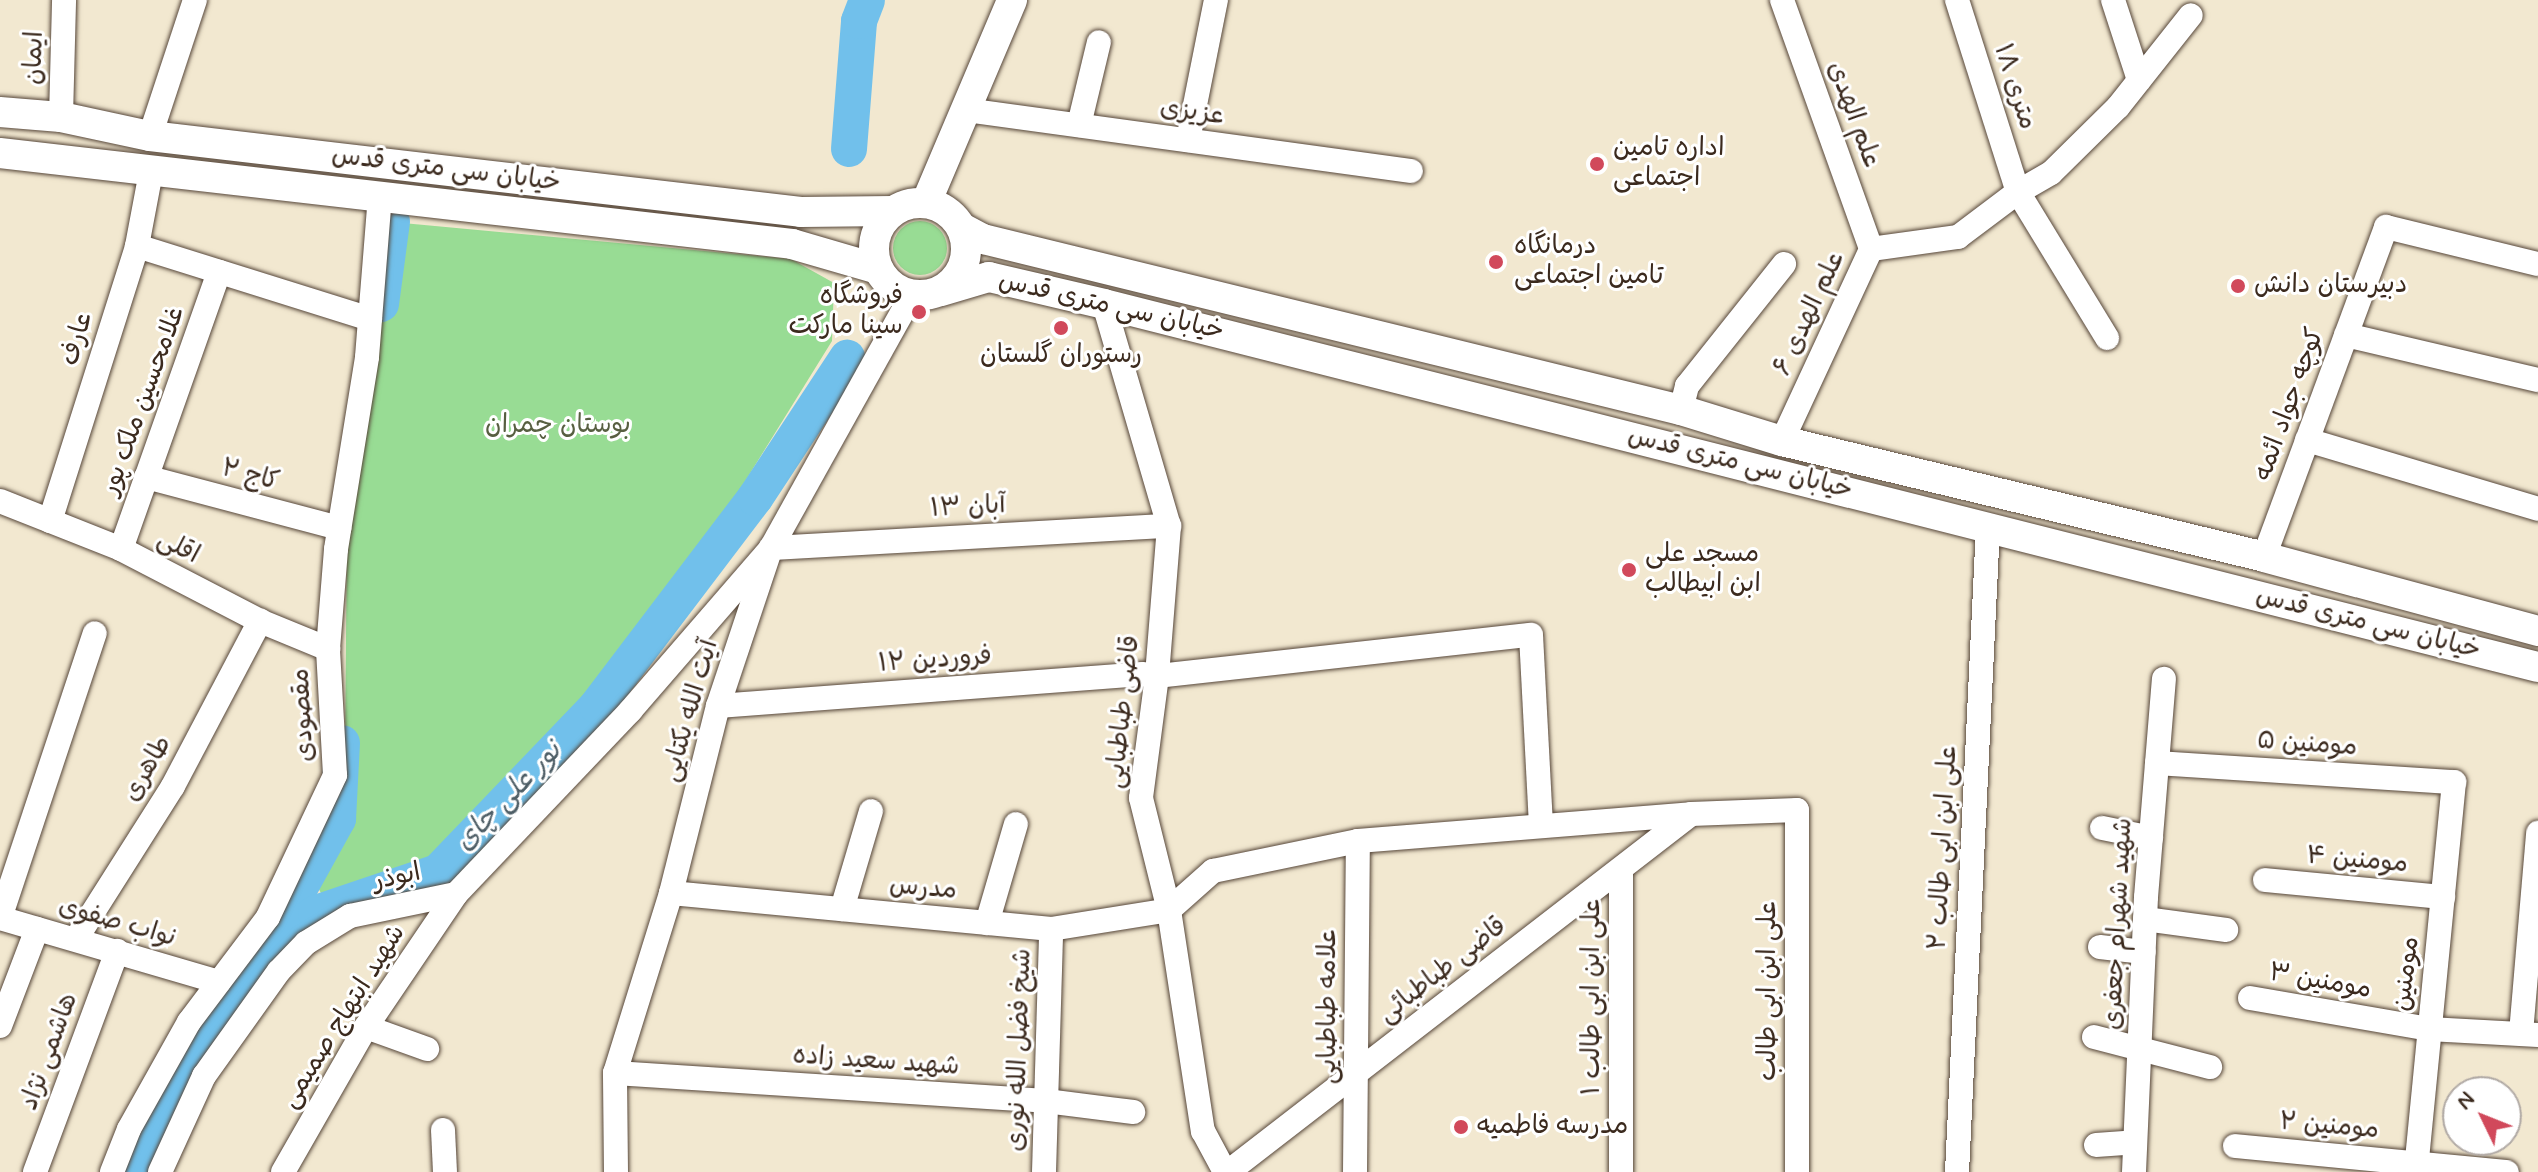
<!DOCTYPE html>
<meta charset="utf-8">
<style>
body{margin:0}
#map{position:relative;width:2538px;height:1172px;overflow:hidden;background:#f2e8d0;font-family:Mynerve,"Playpen Sans Arabic",sans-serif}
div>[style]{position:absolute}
.green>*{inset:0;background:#98dc94}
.round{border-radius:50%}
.river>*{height:36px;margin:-18px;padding:0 18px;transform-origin:18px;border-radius:18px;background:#71c0eb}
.roads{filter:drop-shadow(0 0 2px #564639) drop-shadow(0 0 2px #564639)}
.minor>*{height:24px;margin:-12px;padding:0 12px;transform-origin:12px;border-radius:12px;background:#fff}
.major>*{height:30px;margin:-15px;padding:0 15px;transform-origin:15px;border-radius:15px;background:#fff}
.major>.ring{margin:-15px;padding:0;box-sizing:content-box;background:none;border:30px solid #fff;border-radius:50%}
.dots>*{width:22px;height:22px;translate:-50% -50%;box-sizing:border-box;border:4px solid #fff;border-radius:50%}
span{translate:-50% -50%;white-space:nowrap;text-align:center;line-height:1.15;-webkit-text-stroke:6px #fff;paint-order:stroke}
.street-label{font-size:26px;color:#3b2a1e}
.poi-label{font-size:26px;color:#3b2a1e}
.left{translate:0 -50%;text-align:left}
.right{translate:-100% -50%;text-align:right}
.park-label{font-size:26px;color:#575f41}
.water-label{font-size:28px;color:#4e5e66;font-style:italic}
.north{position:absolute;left:2442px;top:1076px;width:80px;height:80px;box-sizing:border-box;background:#fff;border:2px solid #b1aaa5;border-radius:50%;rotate:313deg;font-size:22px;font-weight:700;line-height:32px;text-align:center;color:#3b2a1e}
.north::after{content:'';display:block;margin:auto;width:28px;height:36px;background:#d1495b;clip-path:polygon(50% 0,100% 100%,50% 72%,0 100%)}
</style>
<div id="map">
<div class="green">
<div class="round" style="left:893px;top:221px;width:54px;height:54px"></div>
<div style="clip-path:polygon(392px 222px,791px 259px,834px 283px,832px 341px,676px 593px,443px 855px,323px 897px,311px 874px,320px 813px,345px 751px,347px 527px,373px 388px)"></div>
</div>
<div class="river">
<div style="left:849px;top:149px;width:128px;rotate:-85.5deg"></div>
<div style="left:859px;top:21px;width:22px;rotate:-69deg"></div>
<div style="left:381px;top:304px;width:83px;rotate:-82.4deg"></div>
<div style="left:270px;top:942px;width:141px;rotate:-61.1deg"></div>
<div style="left:338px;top:819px;width:76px;rotate:-87deg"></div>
<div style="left:132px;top:1172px;width:37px;rotate:-71deg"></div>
<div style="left:144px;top:1137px;width:223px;rotate:-57.1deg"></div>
<div style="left:265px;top:950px;width:63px;rotate:-36deg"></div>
<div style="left:316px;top:913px;width:129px;rotate:-18.6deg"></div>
<div style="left:438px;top:872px;width:230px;rotate:-46.2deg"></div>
<div style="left:597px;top:706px;width:261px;rotate:-52.8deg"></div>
<div style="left:755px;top:498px;width:168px;rotate:-56.7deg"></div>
</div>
<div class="roads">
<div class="minor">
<div style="left:1782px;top:0;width:264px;rotate:70.3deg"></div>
<div style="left:1957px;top:0;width:201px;rotate:72.4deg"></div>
<div style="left:2018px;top:192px;width:171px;rotate:58.6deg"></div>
<div style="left:2113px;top:0;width:84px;rotate:72deg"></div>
<div style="left:966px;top:110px;width:449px;rotate:7.8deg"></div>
<div style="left:61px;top:117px;width:117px;rotate:-88.5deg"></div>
<div style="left:1079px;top:125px;width:85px;rotate:-76.5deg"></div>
<div style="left:150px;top:136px;width:143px;rotate:-71.7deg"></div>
<div style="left:1188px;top:140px;width:143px;rotate:-78.7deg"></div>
<div style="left:137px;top:246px;width:244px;rotate:17.4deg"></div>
<div style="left:1871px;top:249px;width:88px;rotate:-7.9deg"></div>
<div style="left:1958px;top:237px;width:75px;rotate:-36.9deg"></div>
<div style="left:2018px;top:192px;width:38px;rotate:-30deg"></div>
<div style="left:2051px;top:173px;width:94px;rotate:-44.6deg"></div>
<div style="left:2118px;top:107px;width:117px;rotate:-51.6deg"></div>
<div style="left:1104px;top:304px;width:231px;rotate:73.7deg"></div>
<div style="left:1169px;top:526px;width:150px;rotate:94.6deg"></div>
<div style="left:1157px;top:676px;width:123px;rotate:97.5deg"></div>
<div style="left:1141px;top:798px;width:115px;rotate:76deg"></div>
<div style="left:1169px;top:910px;width:224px;rotate:81.3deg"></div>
<div style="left:1203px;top:1131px;width:47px;rotate:61.8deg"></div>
<div style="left:2346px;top:335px;width:197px;rotate:13.2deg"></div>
<div style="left:1681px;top:410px;width:25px;rotate:-76deg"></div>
<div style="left:1687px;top:386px;width:156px;rotate:-51.5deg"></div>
<div style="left:2307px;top:440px;width:241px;rotate:16.6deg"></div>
<div style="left:1782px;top:441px;width:212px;rotate:-65.1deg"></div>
<div style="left:146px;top:477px;width:200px;rotate:14.8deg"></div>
<div style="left:0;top:501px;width:130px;rotate:21.6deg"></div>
<div style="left:121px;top:549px;width:157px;rotate:27.4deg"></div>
<div style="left:260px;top:621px;width:74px;rotate:22.4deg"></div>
<div style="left:50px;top:521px;width:288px;rotate:-72.4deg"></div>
<div style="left:137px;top:246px;width:75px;rotate:-79.3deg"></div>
<div style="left:121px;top:549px;width:294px;rotate:-70.5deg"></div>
<div style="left:2264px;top:557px;width:352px;rotate:-69.7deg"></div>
<div style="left:2386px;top:227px;width:156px;rotate:13.7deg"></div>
<div style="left:718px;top:706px;width:425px;rotate:-4.3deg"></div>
<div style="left:1142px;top:674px;width:15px;rotate:8deg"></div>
<div style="left:1157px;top:676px;width:376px;rotate:-6.3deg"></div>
<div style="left:1531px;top:635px;width:191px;rotate:87deg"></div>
<div style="left:2157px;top:763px;width:298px;rotate:3.7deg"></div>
<div style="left:2454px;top:782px;width:392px;rotate:95.6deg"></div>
<div style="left:2102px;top:828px;width:50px;rotate:11.5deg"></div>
<div style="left:1621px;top:870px;width:302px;rotate:90deg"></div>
<div style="left:2265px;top:880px;width:179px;rotate:5.5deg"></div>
<div style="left:671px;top:893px;width:382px;rotate:5.4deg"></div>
<div style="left:1051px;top:929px;width:120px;rotate:-9.1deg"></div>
<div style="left:842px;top:909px;width:102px;rotate:-73.5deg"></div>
<div style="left:1169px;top:910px;width:59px;rotate:-41.6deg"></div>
<div style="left:1213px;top:871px;width:148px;rotate:-11.7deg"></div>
<div style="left:1358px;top:841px;width:334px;rotate:-4.6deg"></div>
<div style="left:1691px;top:814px;width:106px;rotate:-2.2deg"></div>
<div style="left:1797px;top:810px;width:362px;rotate:90deg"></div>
<div style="left:0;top:918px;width:300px;rotate:-71.6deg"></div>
<div style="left:0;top:918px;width:228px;rotate:16.3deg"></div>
<div style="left:2145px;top:919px;width:82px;rotate:7.7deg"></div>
<div style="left:987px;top:923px;width:103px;rotate:-73.7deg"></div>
<div style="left:76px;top:939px;width:181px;rotate:-57.6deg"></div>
<div style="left:173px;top:786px;width:187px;rotate:-62.2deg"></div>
<div style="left:2100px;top:947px;width:44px;rotate:6.5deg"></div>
<div style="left:2250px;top:998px;width:182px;rotate:9.8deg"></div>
<div style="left:2429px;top:1029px;width:109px;rotate:3.2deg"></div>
<div style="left:0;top:1026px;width:104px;rotate:-69.1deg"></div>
<div style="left:366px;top:1027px;width:65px;rotate:19.8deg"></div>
<div style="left:2521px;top:1033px;width:201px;rotate:-85.1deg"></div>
<div style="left:2094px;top:1037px;width:120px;rotate:14.5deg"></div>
<div style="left:615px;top:1073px;width:432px;rotate:3.7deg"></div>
<div style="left:1046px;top:1101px;width:88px;rotate:7.2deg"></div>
<div style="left:443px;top:1130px;width:42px;rotate:87.3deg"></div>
<div style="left:2096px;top:1145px;width:39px;rotate:-4deg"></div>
<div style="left:2235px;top:1146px;width:273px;rotate:5.5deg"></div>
<div style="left:35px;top:1172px;width:236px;rotate:-69.6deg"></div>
<div style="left:112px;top:1172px;width:46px;rotate:-68.4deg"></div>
<div style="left:129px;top:1129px;width:123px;rotate:-60.7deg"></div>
<div style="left:189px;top:1022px;width:131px;rotate:-53deg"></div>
<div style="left:268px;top:917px;width:157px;rotate:-64.7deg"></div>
<div style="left:335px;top:775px;width:126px;rotate:-93.2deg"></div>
<div style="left:328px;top:649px;width:100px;rotate:-85.4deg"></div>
<div style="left:336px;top:549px;width:194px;rotate:-80.8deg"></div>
<div style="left:367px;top:357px;width:161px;rotate:-85.4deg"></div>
<div style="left:160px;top:1172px;width:106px;rotate:-65.4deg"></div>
<div style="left:204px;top:1076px;width:129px;rotate:-54.5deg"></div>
<div style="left:279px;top:971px;width:39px;rotate:-46deg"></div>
<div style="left:306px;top:943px;width:52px;rotate:-31.5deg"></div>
<div style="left:350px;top:916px;width:108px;rotate:-11.7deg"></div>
<div style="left:283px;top:1172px;width:167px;rotate:-60.2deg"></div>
<div style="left:366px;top:1027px;width:161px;rotate:-55.9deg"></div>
<div style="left:456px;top:894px;width:253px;rotate:-46.4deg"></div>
<div style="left:630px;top:711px;width:216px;rotate:-49.1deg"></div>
<div style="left:771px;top:548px;width:399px;rotate:-3.2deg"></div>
<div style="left:616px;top:1172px;width:99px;rotate:-90.6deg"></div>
<div style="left:615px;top:1073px;width:189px;rotate:-72.7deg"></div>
<div style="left:671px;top:893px;width:193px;rotate:-75.9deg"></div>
<div style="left:718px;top:706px;width:167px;rotate:-71.5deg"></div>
<div style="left:771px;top:548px;width:290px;rotate:-60.9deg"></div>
<div style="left:1044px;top:1172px;width:243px;rotate:-88.3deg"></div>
<div style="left:1228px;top:1172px;width:585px;rotate:-37.71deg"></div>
<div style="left:1355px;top:1172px;width:331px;rotate:-89.5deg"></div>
<div style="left:1957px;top:1172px;width:646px;rotate:-87.25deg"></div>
<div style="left:2134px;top:1172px;width:275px;rotate:-87.5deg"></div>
<div style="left:2146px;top:897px;width:219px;rotate:-85.3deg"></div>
</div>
<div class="major">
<div style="left:0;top:112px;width:61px;rotate:4.7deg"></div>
<div style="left:61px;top:117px;width:91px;rotate:12.1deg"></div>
<div style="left:150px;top:136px;width:655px;rotate:6.66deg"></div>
<div style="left:801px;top:212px;width:92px;rotate:-0.6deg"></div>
<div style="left:0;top:153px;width:797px;rotate:6.55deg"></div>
<div style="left:792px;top:244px;width:90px;rotate:16.2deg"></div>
<div class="ring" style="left:874px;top:203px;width:62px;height:62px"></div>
<div style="left:926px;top:203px;width:220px;rotate:-67deg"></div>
<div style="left:962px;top:228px;width:24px;rotate:28deg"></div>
<div style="left:983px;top:239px;width:719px;rotate:13.77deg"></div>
<div style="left:1681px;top:410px;width:106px;rotate:17.1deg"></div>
<div style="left:1782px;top:441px;width:496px;rotate:13.5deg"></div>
<div style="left:2264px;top:557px;width:284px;rotate:15.1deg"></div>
<div style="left:941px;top:291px;width:50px;rotate:-16.3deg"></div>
<div style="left:989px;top:277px;width:118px;rotate:13.2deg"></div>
<div style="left:1104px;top:304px;width:1479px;rotate:14.21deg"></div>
</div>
</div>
<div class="dots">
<div style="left:1597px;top:164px;background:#d1495b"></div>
<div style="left:1496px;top:262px;background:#d1495b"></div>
<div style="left:2238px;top:286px;background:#d1495b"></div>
<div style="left:919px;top:312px;background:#d1495b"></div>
<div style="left:1061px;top:328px;background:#d1495b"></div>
<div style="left:1629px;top:570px;background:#d1495b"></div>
<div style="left:1461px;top:1127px;background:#d1495b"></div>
</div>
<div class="street-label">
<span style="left:35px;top:58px;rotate:-88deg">ایمان</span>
<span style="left:2014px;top:87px;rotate:72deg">۱۸ متری</span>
<span style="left:1192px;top:113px;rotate:8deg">عزیزی</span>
<span style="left:1853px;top:115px;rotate:70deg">علم الهدی</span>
<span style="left:446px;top:170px;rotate:7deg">خیابان سی متری قدس</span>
<span style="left:1111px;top:307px;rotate:13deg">خیابان سی متری قدس</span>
<span style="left:1810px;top:314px;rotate:-65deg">علم الهدی ۶</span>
<span style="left:78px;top:339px;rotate:-73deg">عارف</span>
<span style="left:144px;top:401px;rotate:-70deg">غلامحسین ملک پور</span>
<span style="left:2290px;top:405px;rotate:-70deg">کوچه جواد ائمه</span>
<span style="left:1740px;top:464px;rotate:14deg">خیابان سی متری قدس</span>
<span style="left:250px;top:476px;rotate:15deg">کاج ۲</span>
<span style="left:968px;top:508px;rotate:-3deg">۱۳ آبان</span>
<span style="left:178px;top:548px;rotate:27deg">اقلی</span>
<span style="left:2368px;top:624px;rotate:14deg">خیابان سی متری قدس</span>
<span style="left:935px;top:661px;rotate:-4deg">۱۲ فروردین</span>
<span style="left:691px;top:711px;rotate:-74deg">آیت الله یکتایی</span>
<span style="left:1124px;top:712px;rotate:-84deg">قاضی طباطبایی</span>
<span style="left:304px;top:715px;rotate:-93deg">مقصودی</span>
<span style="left:2307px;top:745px;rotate:4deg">۵ مومنین</span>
<span style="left:148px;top:769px;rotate:-60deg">طاهری</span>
<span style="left:1944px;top:848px;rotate:-87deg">علی ابن ابی طالب ۲</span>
<span style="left:2357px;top:861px;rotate:5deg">مومنین ۴</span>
<span style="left:397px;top:878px;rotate:-12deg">ابوذر</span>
<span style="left:923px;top:889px;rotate:5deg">مدرس</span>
<span style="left:117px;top:923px;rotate:16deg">نواب صفوی</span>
<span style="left:2119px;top:924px;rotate:-87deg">شهید شهرام جعفری</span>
<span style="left:1443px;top:971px;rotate:-38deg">قاضی طباطبائی</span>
<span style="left:2407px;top:974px;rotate:-83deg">مومنین</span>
<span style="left:2320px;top:982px;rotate:10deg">مومنین ۳</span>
<span style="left:1769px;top:991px;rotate:-90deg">علی ابن ابی طالب</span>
<span style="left:1593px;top:997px;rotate:-90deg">علی ابن ابی طالب ۱</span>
<span style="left:1329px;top:1006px;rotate:-90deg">علامه طباطبایی</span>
<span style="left:344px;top:1017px;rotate:-58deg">شهید ابتهاج صمیمی</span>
<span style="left:1020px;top:1050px;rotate:-88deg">شیخ فضل الله نوری</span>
<span style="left:50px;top:1052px;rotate:-70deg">هاشمی نژاد</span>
<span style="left:876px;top:1062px;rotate:4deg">شهید سعید زاده</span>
<span style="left:2329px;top:1127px;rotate:5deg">مومنین ۲</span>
</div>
<div class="poi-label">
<span class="left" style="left:1613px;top:164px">اداره تامین<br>اجتماعی</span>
<span class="left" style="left:1514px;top:262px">درمانگاه<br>تامین اجتماعی</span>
<span class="left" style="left:2254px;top:286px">دبیرستان دانش</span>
<span class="right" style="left:903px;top:312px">فروشگاه<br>سینا مارکت</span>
<span style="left:1061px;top:356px">رستوران گلستان</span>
<span class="left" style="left:1645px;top:570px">مسجد علی<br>ابن ابیطالب</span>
<span class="left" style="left:1477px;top:1127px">مدرسه فاطمیه</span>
</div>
<div class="park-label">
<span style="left:558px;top:426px">بوستان چمران</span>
</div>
<div class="water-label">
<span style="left:509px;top:797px;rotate:-46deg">نور علی چای</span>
</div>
<div class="north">N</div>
</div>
